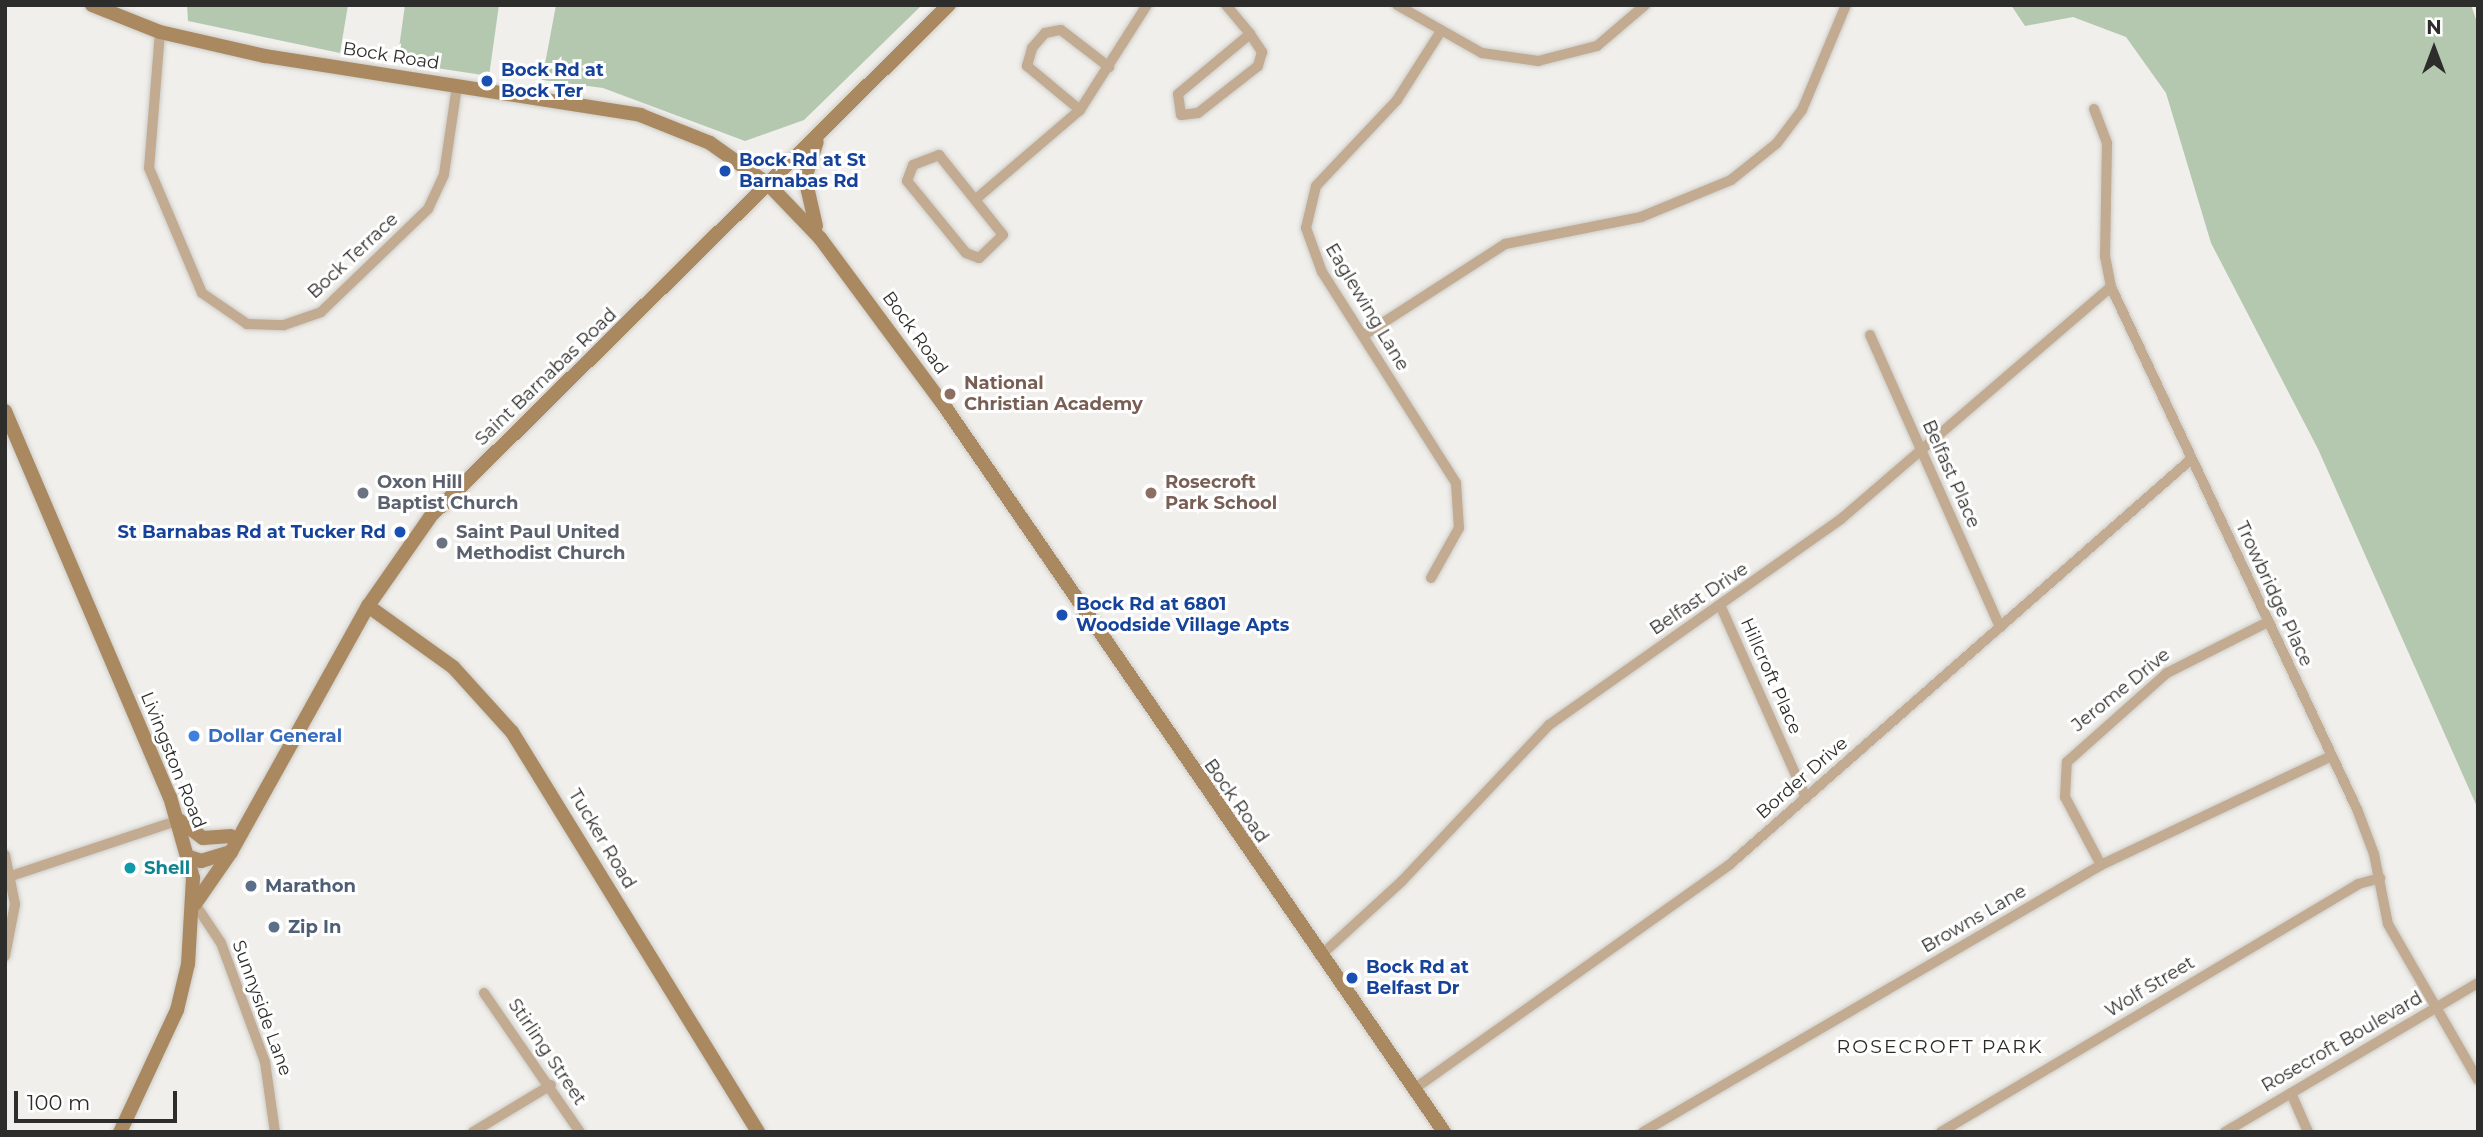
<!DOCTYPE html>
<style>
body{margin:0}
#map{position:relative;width:2483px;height:1137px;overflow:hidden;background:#f0efeb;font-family:Montserrat,sans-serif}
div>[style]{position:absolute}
.forest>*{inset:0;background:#b4c8af}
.roads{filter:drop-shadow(0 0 2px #cdccc8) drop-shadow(0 0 2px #cdccc8)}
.street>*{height:10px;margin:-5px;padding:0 5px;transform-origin:5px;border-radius:5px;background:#c2ab90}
.secondary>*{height:14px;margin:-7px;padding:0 7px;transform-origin:7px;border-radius:7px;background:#aa8961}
.dots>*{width:19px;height:19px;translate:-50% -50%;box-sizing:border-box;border:4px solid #fff;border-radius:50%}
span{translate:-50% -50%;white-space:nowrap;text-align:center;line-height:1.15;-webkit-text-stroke:6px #fff;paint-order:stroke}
.street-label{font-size:18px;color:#2d2d2b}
.transit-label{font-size:18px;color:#164399;font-weight:700}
.left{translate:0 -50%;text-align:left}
.right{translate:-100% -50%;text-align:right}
.education-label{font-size:18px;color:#785e54;font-weight:700}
.worship-label{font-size:18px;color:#5b616d;font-weight:700}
.shop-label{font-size:18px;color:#366cbe;font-weight:700}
.culture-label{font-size:18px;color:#0d838f;font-weight:700}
.service-label{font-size:18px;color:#4e5e75;font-weight:700}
.neighbourhood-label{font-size:19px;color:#2b2a27;letter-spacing:2px}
.frame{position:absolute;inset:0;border:7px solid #2d2d2b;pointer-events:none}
.north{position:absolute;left:2399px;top:14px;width:70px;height:70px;-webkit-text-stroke:5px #fff;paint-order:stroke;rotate:0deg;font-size:19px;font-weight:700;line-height:28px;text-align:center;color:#2d2d2b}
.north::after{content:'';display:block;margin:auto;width:24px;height:32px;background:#2d2d2b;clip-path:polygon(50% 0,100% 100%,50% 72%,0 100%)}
.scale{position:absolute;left:14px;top:1091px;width:163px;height:32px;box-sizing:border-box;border:4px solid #2d2d2b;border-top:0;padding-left:9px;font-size:21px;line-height:24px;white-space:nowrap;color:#2d2d2b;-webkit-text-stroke:5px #fff;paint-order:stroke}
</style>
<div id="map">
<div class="forest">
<div style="clip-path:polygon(187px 5px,348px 5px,340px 53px,188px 21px)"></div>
<div style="clip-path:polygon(405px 5px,499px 5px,489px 76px,397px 62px)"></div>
<div style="clip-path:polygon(556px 5px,922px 5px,804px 120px,745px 141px,603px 88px,542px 80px)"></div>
<div style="clip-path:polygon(2011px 5px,2471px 5px,2478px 25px,2478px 809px,2318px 449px,2211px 243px,2166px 93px,2126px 37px,2073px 17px,2025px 26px)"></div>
</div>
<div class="roads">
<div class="street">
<div style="left:1226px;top:5px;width:38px;rotate:50deg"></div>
<div style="left:1397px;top:5px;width:98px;rotate:29.5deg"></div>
<div style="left:1482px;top:53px;width:57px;rotate:8.1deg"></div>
<div style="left:1538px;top:61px;width:61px;rotate:-14.3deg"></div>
<div style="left:1597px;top:46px;width:63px;rotate:-40.5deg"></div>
<div style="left:160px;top:32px;width:136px;rotate:94.6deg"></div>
<div style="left:149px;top:168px;width:136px;rotate:67deg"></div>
<div style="left:202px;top:293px;width:55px;rotate:34.6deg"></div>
<div style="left:247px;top:324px;width:37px;rotate:2deg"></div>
<div style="left:284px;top:325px;width:39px;rotate:-19deg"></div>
<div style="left:321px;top:312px;width:149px;rotate:-43.9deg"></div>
<div style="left:428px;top:209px;width:38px;rotate:-65deg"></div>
<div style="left:444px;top:174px;width:89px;rotate:-81.6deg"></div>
<div style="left:1250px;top:34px;width:22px;rotate:56deg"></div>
<div style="left:1262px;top:52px;width:15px;rotate:106deg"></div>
<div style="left:1258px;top:66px;width:76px;rotate:141.9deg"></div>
<div style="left:1198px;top:113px;width:17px;rotate:173deg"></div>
<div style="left:1181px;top:115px;width:21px;rotate:-98deg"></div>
<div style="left:1178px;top:94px;width:94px;rotate:-39.8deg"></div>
<div style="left:2094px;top:109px;width:36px;rotate:69deg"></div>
<div style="left:2107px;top:143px;width:113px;rotate:91deg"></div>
<div style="left:2105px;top:256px;width:32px;rotate:79deg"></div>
<div style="left:2111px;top:287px;width:577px;rotate:64.77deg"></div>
<div style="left:2357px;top:809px;width:48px;rotate:69.3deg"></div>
<div style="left:2374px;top:854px;width:71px;rotate:78.7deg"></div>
<div style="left:2388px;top:924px;width:180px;rotate:60deg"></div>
<div style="left:1080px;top:110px;width:69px;rotate:-140.3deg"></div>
<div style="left:1027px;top:66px;width:19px;rotate:-74deg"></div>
<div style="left:1032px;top:48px;width:20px;rotate:-49deg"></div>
<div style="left:1045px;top:33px;width:16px;rotate:-11deg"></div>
<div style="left:1061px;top:30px;width:61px;rotate:37.6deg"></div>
<div style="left:939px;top:155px;width:102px;rotate:51.3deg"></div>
<div style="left:1003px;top:235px;width:33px;rotate:136deg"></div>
<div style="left:979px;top:258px;width:14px;rotate:-159deg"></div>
<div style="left:966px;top:253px;width:93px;rotate:-129.3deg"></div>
<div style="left:907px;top:181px;width:17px;rotate:-69deg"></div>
<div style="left:913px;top:165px;width:28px;rotate:-21deg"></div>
<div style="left:976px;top:199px;width:137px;rotate:-40.6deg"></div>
<div style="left:1080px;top:110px;width:125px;rotate:-57.5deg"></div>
<div style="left:1364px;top:335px;width:168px;rotate:-32.8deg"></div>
<div style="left:1505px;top:244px;width:139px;rotate:-11.2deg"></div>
<div style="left:1641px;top:217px;width:97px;rotate:-22.3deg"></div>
<div style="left:1731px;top:180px;width:59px;rotate:-38.8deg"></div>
<div style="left:1777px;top:143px;width:41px;rotate:-52.9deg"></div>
<div style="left:1802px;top:110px;width:114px;rotate:-67.3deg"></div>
<div style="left:1870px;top:335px;width:320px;rotate:66deg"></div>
<div style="left:1431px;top:578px;width:57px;rotate:-60.8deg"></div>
<div style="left:1459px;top:528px;width:45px;rotate:-93.8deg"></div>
<div style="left:1456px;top:483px;width:250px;rotate:-122.4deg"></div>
<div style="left:1322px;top:272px;width:47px;rotate:-110deg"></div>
<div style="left:1306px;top:228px;width:43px;rotate:-76.6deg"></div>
<div style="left:1316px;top:186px;width:118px;rotate:-46.7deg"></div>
<div style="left:1397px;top:100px;width:82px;rotate:-57.5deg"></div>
<div style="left:1721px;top:607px;width:209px;rotate:66deg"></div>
<div style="left:5px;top:855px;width:50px;rotate:78.5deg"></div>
<div style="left:15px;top:904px;width:53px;rotate:100.9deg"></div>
<div style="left:2101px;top:865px;width:77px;rotate:-117.9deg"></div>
<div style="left:2065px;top:797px;width:35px;rotate:-87deg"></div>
<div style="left:2067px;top:762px;width:134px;rotate:-41.7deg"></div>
<div style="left:2167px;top:673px;width:113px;rotate:-26.8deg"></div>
<div style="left:5px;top:878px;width:183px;rotate:-18.4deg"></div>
<div style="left:195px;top:904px;width:47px;rotate:56.3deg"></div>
<div style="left:221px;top:943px;width:127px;rotate:69.7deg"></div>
<div style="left:265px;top:1062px;width:71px;rotate:81.9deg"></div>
<div style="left:1320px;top:956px;width:111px;rotate:-42.4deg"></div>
<div style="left:1402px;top:881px;width:214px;rotate:-46.7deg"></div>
<div style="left:1549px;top:725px;width:357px;rotate:-35.2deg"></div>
<div style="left:1841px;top:519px;width:356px;rotate:-40.7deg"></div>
<div style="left:484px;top:993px;width:169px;rotate:55.4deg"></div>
<div style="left:1414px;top:1089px;width:387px;rotate:-35.4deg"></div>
<div style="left:1729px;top:865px;width:612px;rotate:-41.29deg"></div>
<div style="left:2291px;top:1093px;width:43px;rotate:66.4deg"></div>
<div style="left:473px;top:1132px;width:91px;rotate:-31.1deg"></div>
<div style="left:1643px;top:1132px;width:530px;rotate:-30.24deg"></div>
<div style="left:2101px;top:865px;width:255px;rotate:-25.3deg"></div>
<div style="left:1941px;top:1132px;width:485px;rotate:-30.7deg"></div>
<div style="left:2358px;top:884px;width:23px;rotate:-15deg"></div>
<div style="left:2225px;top:1132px;width:294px;rotate:-30.5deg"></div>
</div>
<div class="secondary">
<div style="left:92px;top:5px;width:73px;rotate:21.7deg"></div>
<div style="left:160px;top:32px;width:108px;rotate:12.9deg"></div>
<div style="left:265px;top:56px;width:380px;rotate:8.9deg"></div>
<div style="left:640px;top:115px;width:75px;rotate:21.8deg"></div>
<div style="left:710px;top:143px;width:71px;rotate:35.3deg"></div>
<div style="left:768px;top:184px;width:75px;rotate:46.1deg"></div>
<div style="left:820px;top:238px;width:207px;rotate:53.5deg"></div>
<div style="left:943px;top:404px;width:884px;rotate:55.46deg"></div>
<div style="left:816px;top:226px;width:49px;rotate:-102.9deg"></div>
<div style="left:805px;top:178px;width:38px;rotate:-72deg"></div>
<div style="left:5px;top:411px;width:420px;rotate:66.9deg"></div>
<div style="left:170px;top:797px;width:84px;rotate:74.1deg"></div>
<div style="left:193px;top:878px;width:86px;rotate:93.3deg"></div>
<div style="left:188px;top:964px;width:47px;rotate:103.4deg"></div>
<div style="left:177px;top:1010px;width:135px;rotate:115deg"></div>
<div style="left:368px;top:606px;width:105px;rotate:35.7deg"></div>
<div style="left:453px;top:667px;width:88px;rotate:47.8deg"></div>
<div style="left:512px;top:732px;width:470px;rotate:58.4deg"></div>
<div style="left:179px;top:820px;width:30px;rotate:37deg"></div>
<div style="left:203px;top:838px;width:28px;rotate:-4deg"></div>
<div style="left:189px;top:857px;width:13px;rotate:18deg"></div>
<div style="left:201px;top:861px;width:31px;rotate:-17deg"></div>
<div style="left:231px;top:852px;width:282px;rotate:-60.9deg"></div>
<div style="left:368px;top:606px;width:108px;rotate:-55.1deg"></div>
<div style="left:430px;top:517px;width:729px;rotate:-44.61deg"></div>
<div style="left:195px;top:904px;width:63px;rotate:-55.3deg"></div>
</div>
</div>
<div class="dots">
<div style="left:487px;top:81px;background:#1a4fb4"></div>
<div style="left:725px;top:171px;background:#1a4fb4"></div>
<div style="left:950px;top:394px;background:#8d6e63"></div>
<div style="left:363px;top:493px;background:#6b7280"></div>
<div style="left:1151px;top:493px;background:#8d6e63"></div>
<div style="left:400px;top:532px;background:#1a4fb4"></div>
<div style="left:442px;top:543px;background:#6b7280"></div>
<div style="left:1062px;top:615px;background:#1a4fb4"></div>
<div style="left:194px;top:736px;background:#3f7fe0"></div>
<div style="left:130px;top:868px;background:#0f9aa8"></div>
<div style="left:251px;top:886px;background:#5c6f8a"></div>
<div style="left:274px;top:927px;background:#5c6f8a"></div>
<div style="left:1352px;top:978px;background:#1a4fb4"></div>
</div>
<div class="street-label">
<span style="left:391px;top:56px;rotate:9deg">Bock Road</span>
<span style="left:353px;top:256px;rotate:-43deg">Bock Terrace</span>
<span style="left:1367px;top:307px;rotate:59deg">Eaglewing Lane</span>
<span style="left:915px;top:333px;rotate:54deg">Bock Road</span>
<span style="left:546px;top:377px;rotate:-44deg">Saint Barnabas Road</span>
<span style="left:1951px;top:474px;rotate:66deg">Belfast Place</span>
<span style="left:2274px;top:594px;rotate:65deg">Trowbridge Place</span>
<span style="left:1699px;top:599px;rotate:-34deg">Belfast Drive</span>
<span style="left:1771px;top:676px;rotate:66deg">Hillcroft Place</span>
<span style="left:2121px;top:690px;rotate:-39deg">Jerome Drive</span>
<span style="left:173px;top:760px;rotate:68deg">Livingston Road</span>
<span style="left:1802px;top:778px;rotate:-41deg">Border Drive</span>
<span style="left:1236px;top:801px;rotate:55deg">Bock Road</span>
<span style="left:602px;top:839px;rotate:59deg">Tucker Road</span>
<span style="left:1974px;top:919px;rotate:-30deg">Browns Lane</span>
<span style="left:2150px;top:987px;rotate:-31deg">Wolf Street</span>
<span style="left:262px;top:1008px;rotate:70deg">Sunnyside Lane</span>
<span style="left:2342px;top:1042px;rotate:-30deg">Rosecroft Boulevard</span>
<span style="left:547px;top:1052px;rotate:56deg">Stirling Street</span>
</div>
<div class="transit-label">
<span class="left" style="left:501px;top:81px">Bock Rd at<br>Bock Ter</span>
<span class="left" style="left:739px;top:171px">Bock Rd at St<br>Barnabas Rd</span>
<span class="right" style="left:386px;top:532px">St Barnabas Rd at Tucker Rd</span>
<span class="left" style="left:1076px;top:615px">Bock Rd at 6801<br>Woodside Village Apts</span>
<span class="left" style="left:1366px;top:978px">Bock Rd at<br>Belfast Dr</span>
</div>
<div class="education-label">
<span class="left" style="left:964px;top:394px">National<br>Christian Academy</span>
<span class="left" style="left:1165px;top:493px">Rosecroft<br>Park School</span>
</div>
<div class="worship-label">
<span class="left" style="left:377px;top:493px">Oxon Hill<br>Baptist Church</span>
<span class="left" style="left:456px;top:543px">Saint Paul United<br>Methodist Church</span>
</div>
<div class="shop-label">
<span class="left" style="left:208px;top:736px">Dollar General</span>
</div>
<div class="culture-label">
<span class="left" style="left:144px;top:868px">Shell</span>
</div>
<div class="service-label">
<span class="left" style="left:265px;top:886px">Marathon</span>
<span class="left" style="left:288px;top:927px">Zip In</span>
</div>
<div class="neighbourhood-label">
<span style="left:1940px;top:1047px">ROSECROFT PARK</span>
</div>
<div class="frame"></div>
<div class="north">N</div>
<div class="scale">100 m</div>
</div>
